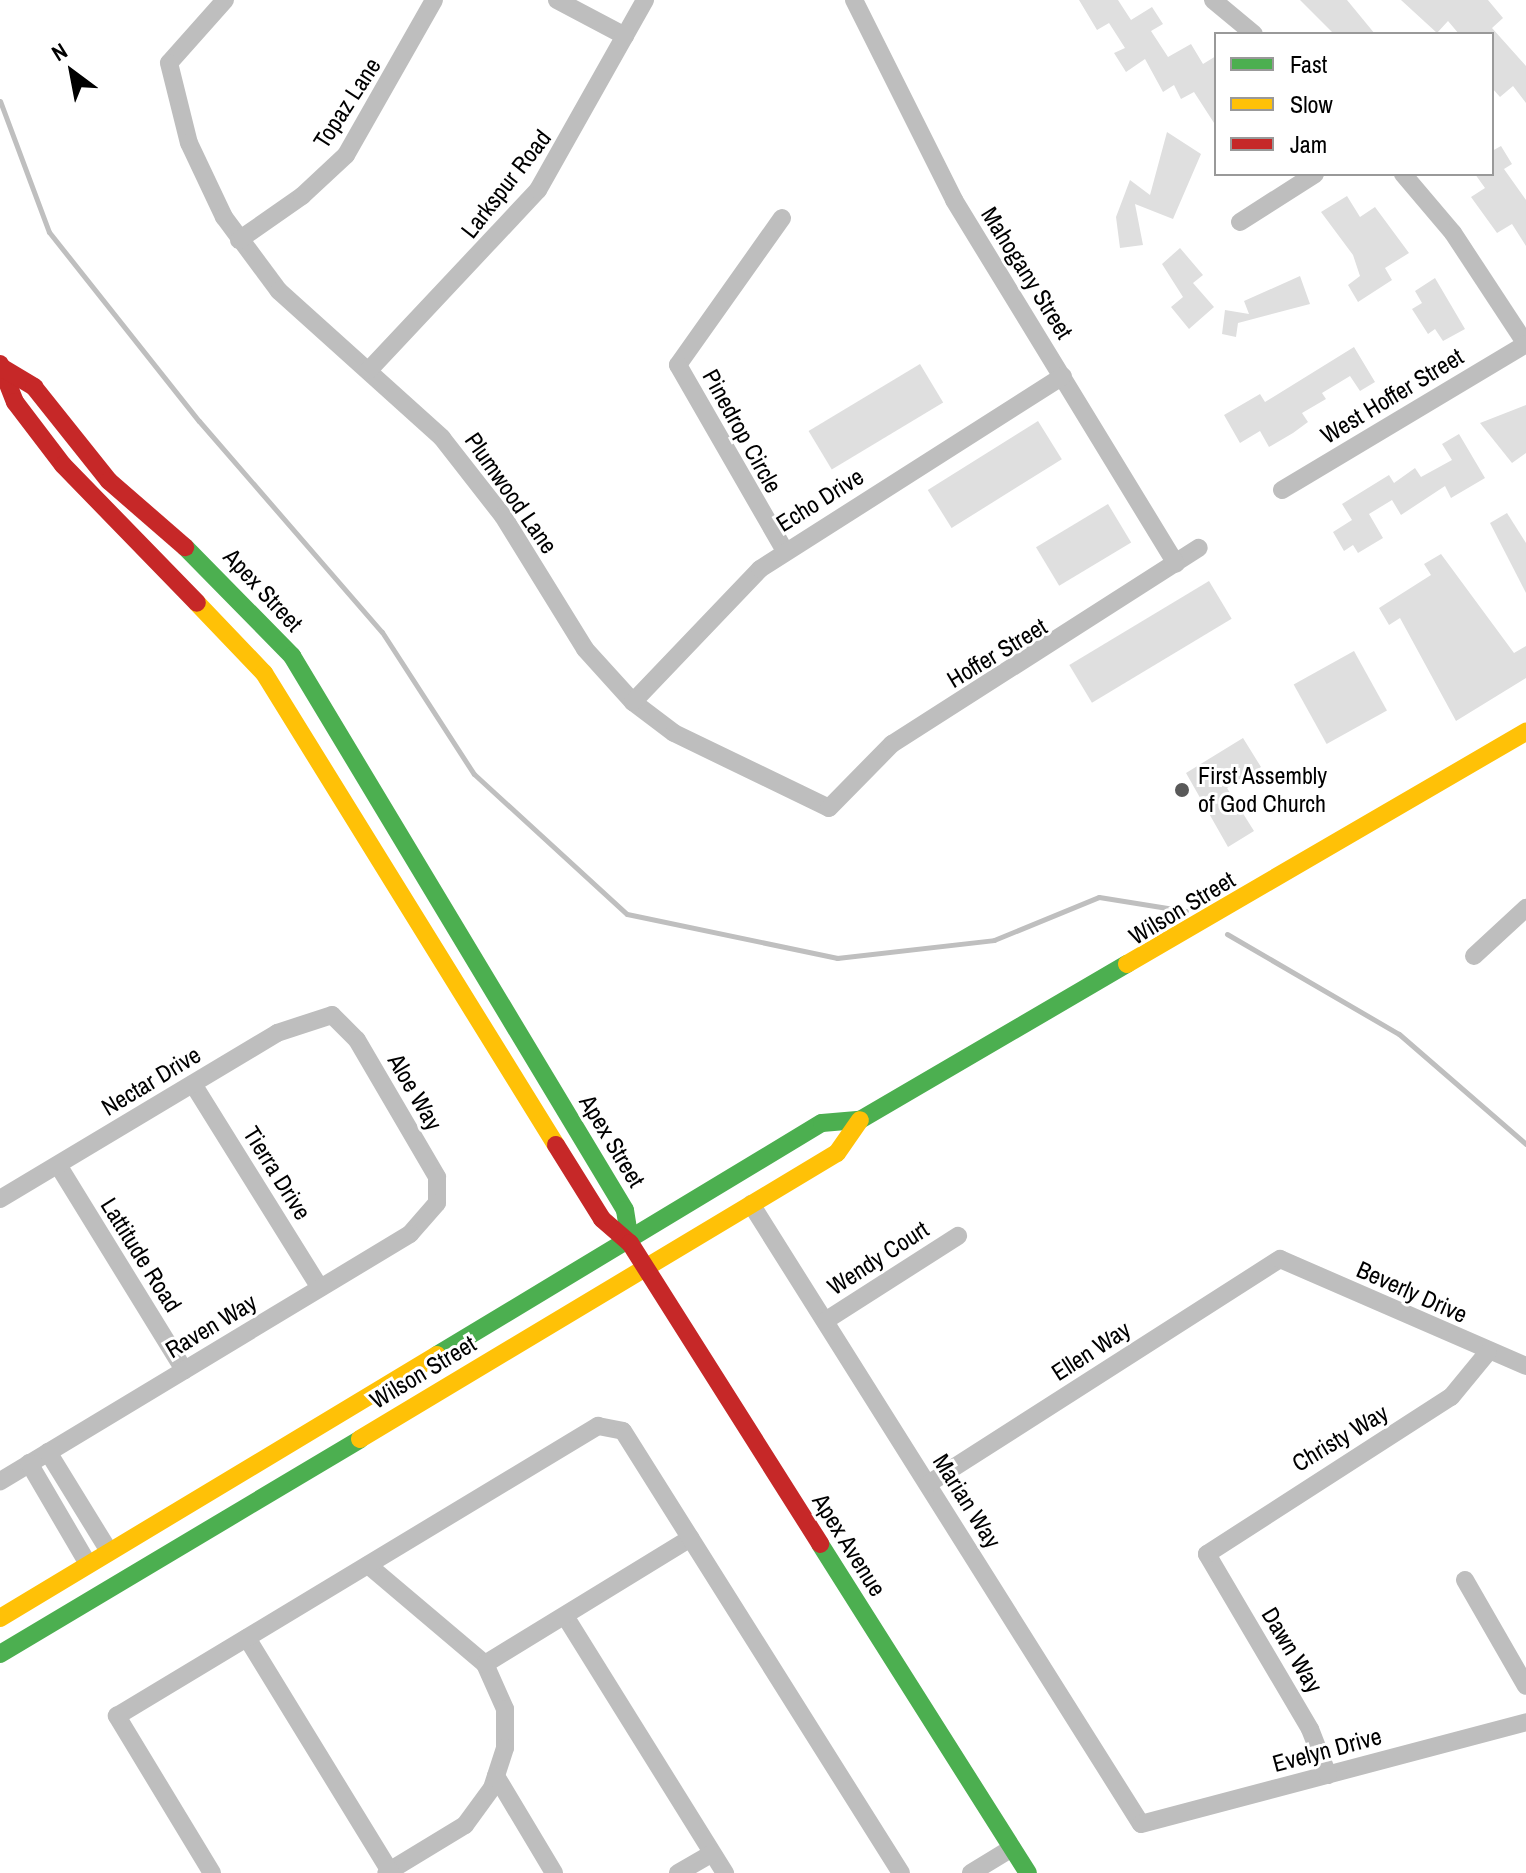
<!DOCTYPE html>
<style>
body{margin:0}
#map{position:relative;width:1526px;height:1873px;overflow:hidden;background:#fff;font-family:"Archivo Narrow",sans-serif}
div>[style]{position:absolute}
.stream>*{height:5px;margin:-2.5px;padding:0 2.5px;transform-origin:2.5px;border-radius:2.5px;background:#bfbfbf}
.building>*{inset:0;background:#dfdfdf;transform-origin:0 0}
.street>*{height:18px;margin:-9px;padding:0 9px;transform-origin:9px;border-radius:9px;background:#bebebe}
.fast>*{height:18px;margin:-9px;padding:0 9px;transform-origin:9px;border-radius:9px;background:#4caf50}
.slow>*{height:18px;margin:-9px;padding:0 9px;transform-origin:9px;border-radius:9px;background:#ffc107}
.jam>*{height:18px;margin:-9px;padding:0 9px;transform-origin:9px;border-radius:9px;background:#c62828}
.dots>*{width:22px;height:22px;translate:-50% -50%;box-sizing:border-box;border:4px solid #fff;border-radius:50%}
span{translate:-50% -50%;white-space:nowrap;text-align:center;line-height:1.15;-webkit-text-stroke:6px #fff;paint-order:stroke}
.street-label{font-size:24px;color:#000}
.poi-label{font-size:24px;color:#000}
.left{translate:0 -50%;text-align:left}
.legend{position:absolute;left:1214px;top:32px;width:280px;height:144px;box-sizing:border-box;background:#fff;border:2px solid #999;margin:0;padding:10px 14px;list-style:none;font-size:24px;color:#000}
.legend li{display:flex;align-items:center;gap:16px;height:40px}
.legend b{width:40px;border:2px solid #999}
.north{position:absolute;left:32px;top:32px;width:80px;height:80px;-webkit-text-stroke:6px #fff;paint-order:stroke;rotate:328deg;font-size:22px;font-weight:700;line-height:32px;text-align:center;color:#000}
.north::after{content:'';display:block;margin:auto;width:28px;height:36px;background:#000;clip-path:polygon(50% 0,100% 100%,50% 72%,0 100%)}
</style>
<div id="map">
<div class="stream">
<div style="left:0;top:101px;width:140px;rotate:69.5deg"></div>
<div style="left:49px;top:232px;width:241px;rotate:51.6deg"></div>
<div style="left:199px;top:421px;width:279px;rotate:49.1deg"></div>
<div style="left:382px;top:632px;width:169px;rotate:57.1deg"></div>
<div style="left:474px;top:774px;width:207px;rotate:42.5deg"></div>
<div style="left:627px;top:914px;width:215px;rotate:11.8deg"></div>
<div style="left:837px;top:958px;width:158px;rotate:-6.5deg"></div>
<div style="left:994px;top:940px;width:113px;rotate:-22.3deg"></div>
<div style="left:1099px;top:897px;width:88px;rotate:9.1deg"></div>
<div style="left:1227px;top:934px;width:199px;rotate:30.2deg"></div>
<div style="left:1399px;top:1034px;width:168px;rotate:40.9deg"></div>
</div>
<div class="building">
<div style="clip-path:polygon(1079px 0,1118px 0,1131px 20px,1152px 7px,1163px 24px,1151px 31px,1168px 57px,1191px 44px,1203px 64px,1216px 56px,1216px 126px,1194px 92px,1181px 99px,1174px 85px,1163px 92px,1145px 59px,1126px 72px,1114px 53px,1125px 48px,1109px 23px,1097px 30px)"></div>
<div style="clip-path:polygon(1300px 0,1347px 0,1375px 34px,1334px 34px)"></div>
<div style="clip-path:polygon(1401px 0,1488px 0,1503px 18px,1492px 28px,1526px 66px,1526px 103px,1513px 86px,1500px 97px,1492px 88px,1492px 34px,1459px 34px,1448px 21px,1437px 33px)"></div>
<div style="clip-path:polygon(1167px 132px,1201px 154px,1173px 219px,1135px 204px,1143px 245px,1120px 248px,1116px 217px,1130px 180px,1150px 195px)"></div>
<div style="clip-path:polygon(1501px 146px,1512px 164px,1504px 169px,1526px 200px,1526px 246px,1512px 224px,1497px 233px,1471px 197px,1485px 188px,1475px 174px,1492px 174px,1492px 151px)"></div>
<div style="clip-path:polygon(1347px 196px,1360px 217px,1375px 207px,1409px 253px,1385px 268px,1392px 280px,1358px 302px,1348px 285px,1360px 276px,1353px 255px,1321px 212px)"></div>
<div style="clip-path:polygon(1180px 248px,1203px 275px,1193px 283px,1214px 307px,1189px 329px,1171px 307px,1183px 297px,1162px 264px)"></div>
<div style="clip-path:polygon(1300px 276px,1310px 304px,1238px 323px,1236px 337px,1222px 334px,1225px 310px,1249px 314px,1244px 301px)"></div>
<div style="clip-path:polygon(1435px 278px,1465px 329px,1443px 341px,1435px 329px,1428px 334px,1412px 309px,1422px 303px,1415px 291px)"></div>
<div style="clip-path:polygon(1354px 347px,1375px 382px,1360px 391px,1350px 376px,1322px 393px,1326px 399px,1302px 413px,1308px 422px,1293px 433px,1269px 447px,1260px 431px,1240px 443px,1224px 415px,1260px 394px,1265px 402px)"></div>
<div style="left:920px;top:364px;width:45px;height:130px;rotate:59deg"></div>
<div style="clip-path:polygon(1526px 405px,1526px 453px,1512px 463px,1480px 423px)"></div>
<div style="left:1038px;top:421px;width:45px;height:130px;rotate:58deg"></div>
<div style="clip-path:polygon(1459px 434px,1485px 478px,1451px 498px,1445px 486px,1401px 515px,1392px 500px,1369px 514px,1383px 538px,1358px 553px,1353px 545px,1344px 551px,1333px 532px,1352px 520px,1342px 504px,1389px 475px,1394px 483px,1415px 468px,1421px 477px,1452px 460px,1442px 444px)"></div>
<div style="left:1108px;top:504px;width:45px;height:84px;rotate:59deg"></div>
<div style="clip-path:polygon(1507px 513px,1526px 543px,1526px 593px,1490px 523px)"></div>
<div style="clip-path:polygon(1441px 554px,1514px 653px,1526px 646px,1526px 678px,1456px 721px,1400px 618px,1389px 625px,1379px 608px,1431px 575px,1424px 564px)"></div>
<div style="left:1209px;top:581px;width:44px;height:163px;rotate:59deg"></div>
<div style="left:1354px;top:651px;width:68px;height:69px;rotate:61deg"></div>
<div style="clip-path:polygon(1243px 738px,1261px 767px,1227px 788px,1254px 831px,1228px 847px,1186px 773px)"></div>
</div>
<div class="street">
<div style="left:225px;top:0;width:84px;rotate:131.6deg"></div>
<div style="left:169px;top:63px;width:82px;rotate:76deg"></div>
<div style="left:189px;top:143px;width:82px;rotate:64.7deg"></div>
<div style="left:224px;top:217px;width:92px;rotate:53.4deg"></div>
<div style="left:279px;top:291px;width:219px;rotate:42deg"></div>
<div style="left:442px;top:438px;width:99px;rotate:52deg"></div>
<div style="left:503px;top:516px;width:156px;rotate:58.3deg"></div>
<div style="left:585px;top:649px;width:72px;rotate:47.8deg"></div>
<div style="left:633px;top:702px;width:51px;rotate:37.1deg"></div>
<div style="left:674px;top:733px;width:172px;rotate:25.8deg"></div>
<div style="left:829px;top:808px;width:90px;rotate:-45.5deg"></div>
<div style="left:892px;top:744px;width:364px;rotate:-32.6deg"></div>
<div style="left:557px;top:0;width:77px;rotate:27.9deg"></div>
<div style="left:854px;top:0;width:224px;rotate:63.4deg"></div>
<div style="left:954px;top:200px;width:426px;rotate:58.6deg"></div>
<div style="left:1213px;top:0;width:53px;rotate:39.7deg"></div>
<div style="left:1403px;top:174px;width:77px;rotate:49.7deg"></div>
<div style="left:1453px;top:233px;width:133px;rotate:56.7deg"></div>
<div style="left:782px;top:218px;width:180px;rotate:125.3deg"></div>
<div style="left:678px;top:365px;width:215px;rotate:60.1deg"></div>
<div style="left:1240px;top:222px;width:89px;rotate:-32.6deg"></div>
<div style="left:239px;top:240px;width:77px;rotate:-34.9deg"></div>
<div style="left:302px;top:196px;width:60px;rotate:-43deg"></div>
<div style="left:346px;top:155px;width:178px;rotate:-60.4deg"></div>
<div style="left:369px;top:370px;width:247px;rotate:-46.8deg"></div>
<div style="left:538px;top:190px;width:218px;rotate:-60.6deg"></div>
<div style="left:1282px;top:490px;width:284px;rotate:-30.9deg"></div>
<div style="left:633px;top:702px;width:184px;rotate:-46.3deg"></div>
<div style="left:760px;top:569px;width:359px;rotate:-32.5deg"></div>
<div style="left:1474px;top:956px;width:71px;rotate:-42.7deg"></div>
<div style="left:193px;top:1084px;width:240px;rotate:58.1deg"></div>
<div style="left:58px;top:1165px;width:241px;rotate:58.4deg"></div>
<div style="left:0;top:1199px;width:323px;rotate:-30.9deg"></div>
<div style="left:277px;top:1033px;width:58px;rotate:-18.1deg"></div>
<div style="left:332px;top:1015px;width:35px;rotate:45deg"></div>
<div style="left:357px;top:1040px;width:159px;rotate:59.7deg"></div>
<div style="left:437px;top:1177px;width:26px;rotate:90deg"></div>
<div style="left:437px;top:1203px;width:41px;rotate:131.1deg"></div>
<div style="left:410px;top:1234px;width:479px;rotate:148.9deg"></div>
<div style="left:751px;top:1204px;width:732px;rotate:57.83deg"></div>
<div style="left:1141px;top:1824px;width:398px;rotate:-14.8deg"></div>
<div style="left:825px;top:1321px;width:158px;rotate:-32.6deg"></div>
<div style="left:48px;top:1452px;width:116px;rotate:58.4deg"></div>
<div style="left:29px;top:1463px;width:117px;rotate:59.7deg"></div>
<div style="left:928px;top:1484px;width:418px;rotate:-32.6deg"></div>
<div style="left:1280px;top:1259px;width:268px;rotate:23.5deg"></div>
<div style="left:368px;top:1565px;width:153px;rotate:40.2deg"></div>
<div style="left:485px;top:1664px;width:49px;rotate:66deg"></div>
<div style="left:505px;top:1709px;width:39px;rotate:90deg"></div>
<div style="left:505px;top:1748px;width:42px;rotate:108deg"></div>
<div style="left:492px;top:1788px;width:46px;rotate:126.1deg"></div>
<div style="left:465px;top:1825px;width:92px;rotate:148.7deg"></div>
<div style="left:1465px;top:1580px;width:122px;rotate:60.1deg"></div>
<div style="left:565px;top:1616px;width:303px;rotate:58.1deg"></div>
<div style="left:247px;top:1638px;width:273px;rotate:58.5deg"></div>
<div style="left:485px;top:1664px;width:241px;rotate:-31.5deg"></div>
<div style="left:1328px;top:1775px;width:49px;rotate:-111.4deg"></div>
<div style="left:1310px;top:1729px;width:203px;rotate:-120.5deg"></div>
<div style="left:1207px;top:1554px;width:290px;rotate:-32.8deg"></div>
<div style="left:1451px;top:1397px;width:58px;rotate:-50.6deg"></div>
<div style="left:496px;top:1776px;width:113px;rotate:59.1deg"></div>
<div style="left:212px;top:1873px;width:184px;rotate:-121.2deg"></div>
<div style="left:117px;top:1716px;width:562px;rotate:-31.09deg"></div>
<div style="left:598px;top:1426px;width:25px;rotate:11deg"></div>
<div style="left:623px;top:1431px;width:522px;rotate:57.83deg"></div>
<div style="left:678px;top:1873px;width:39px;rotate:-30deg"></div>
<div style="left:971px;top:1873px;width:48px;rotate:-31.4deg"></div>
</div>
<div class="fast">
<div style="left:185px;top:547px;width:153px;rotate:45.5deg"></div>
<div style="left:292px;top:656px;width:646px;rotate:58.99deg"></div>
<div style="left:625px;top:1210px;width:33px;rotate:81deg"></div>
<div style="left:437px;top:1355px;width:449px;rotate:-31.1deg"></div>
<div style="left:822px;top:1123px;width:38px;rotate:-5deg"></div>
<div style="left:860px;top:1120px;width:309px;rotate:-30.3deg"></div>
<div style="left:820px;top:1544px;width:389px;rotate:57.7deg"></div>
<div style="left:0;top:1654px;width:419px;rotate:-30.8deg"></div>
</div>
<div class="slow">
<div style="left:197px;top:603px;width:97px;rotate:46.3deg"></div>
<div style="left:264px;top:673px;width:555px;rotate:58.26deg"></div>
<div style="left:1127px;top:964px;width:462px;rotate:-30.2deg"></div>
<div style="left:360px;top:1439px;width:556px;rotate:-30.95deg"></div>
<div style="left:837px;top:1153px;width:40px;rotate:-55.1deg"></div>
<div style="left:0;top:1618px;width:510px;rotate:-31.04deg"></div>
</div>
<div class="jam">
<div style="left:0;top:364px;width:41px;rotate:68.5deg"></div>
<div style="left:15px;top:402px;width:79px;rotate:52.7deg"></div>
<div style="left:63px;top:465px;width:192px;rotate:45.8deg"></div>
<div style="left:1px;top:367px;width:39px;rotate:31deg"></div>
<div style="left:34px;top:387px;width:120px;rotate:51.4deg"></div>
<div style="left:109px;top:481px;width:101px;rotate:41deg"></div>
<div style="left:556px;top:1145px;width:87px;rotate:58.1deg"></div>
<div style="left:602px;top:1219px;width:37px;rotate:41deg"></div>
<div style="left:630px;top:1243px;width:356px;rotate:57.7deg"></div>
</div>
<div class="dots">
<div style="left:1182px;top:790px;background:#595959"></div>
</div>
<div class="street-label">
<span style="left:347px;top:103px;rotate:-57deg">Topaz Lane</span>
<span style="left:506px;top:184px;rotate:-52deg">Larkspur Road</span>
<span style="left:1027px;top:273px;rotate:58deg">Mahogany Street</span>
<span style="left:1392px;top:396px;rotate:-31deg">West Hoffer Street</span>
<span style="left:742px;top:431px;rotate:61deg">Pinedrop Circle</span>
<span style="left:511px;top:493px;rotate:55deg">Plumwood Lane</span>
<span style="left:820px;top:500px;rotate:-32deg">Echo Drive</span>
<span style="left:263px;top:590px;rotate:47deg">Apex Street</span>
<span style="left:997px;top:653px;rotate:-31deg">Hoffer Street</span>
<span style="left:1182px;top:908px;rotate:-31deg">Wilson Street</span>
<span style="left:151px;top:1081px;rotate:-31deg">Nectar Drive</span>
<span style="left:415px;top:1092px;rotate:60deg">Aloe Way</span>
<span style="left:612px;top:1141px;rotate:59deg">Apex Street</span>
<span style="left:277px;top:1173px;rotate:58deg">Tierra Drive</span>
<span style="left:141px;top:1255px;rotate:58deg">Lattitude Road</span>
<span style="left:878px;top:1258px;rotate:-33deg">Wendy Court</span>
<span style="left:1412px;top:1292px;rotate:24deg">Beverly Drive</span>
<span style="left:211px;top:1326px;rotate:-31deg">Raven Way</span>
<span style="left:1091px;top:1351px;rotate:-33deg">Ellen Way</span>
<span style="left:423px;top:1372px;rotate:-31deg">Wilson Street</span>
<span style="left:1340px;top:1438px;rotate:-31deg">Christy Way</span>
<span style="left:967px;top:1501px;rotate:58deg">Marian Way</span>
<span style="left:849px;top:1545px;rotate:58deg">Apex Avenue</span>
<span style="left:1292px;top:1650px;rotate:59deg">Dawn Way</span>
<span style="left:1327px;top:1750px;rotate:-15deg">Evelyn Drive</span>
</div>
<div class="poi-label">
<span class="left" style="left:1198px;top:790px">First Assembly<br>of God Church</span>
</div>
<ul class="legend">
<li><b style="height:10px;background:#4caf50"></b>Fast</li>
<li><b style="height:10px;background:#ffc107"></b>Slow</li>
<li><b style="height:10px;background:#c62828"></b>Jam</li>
</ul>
<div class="north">N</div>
</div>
